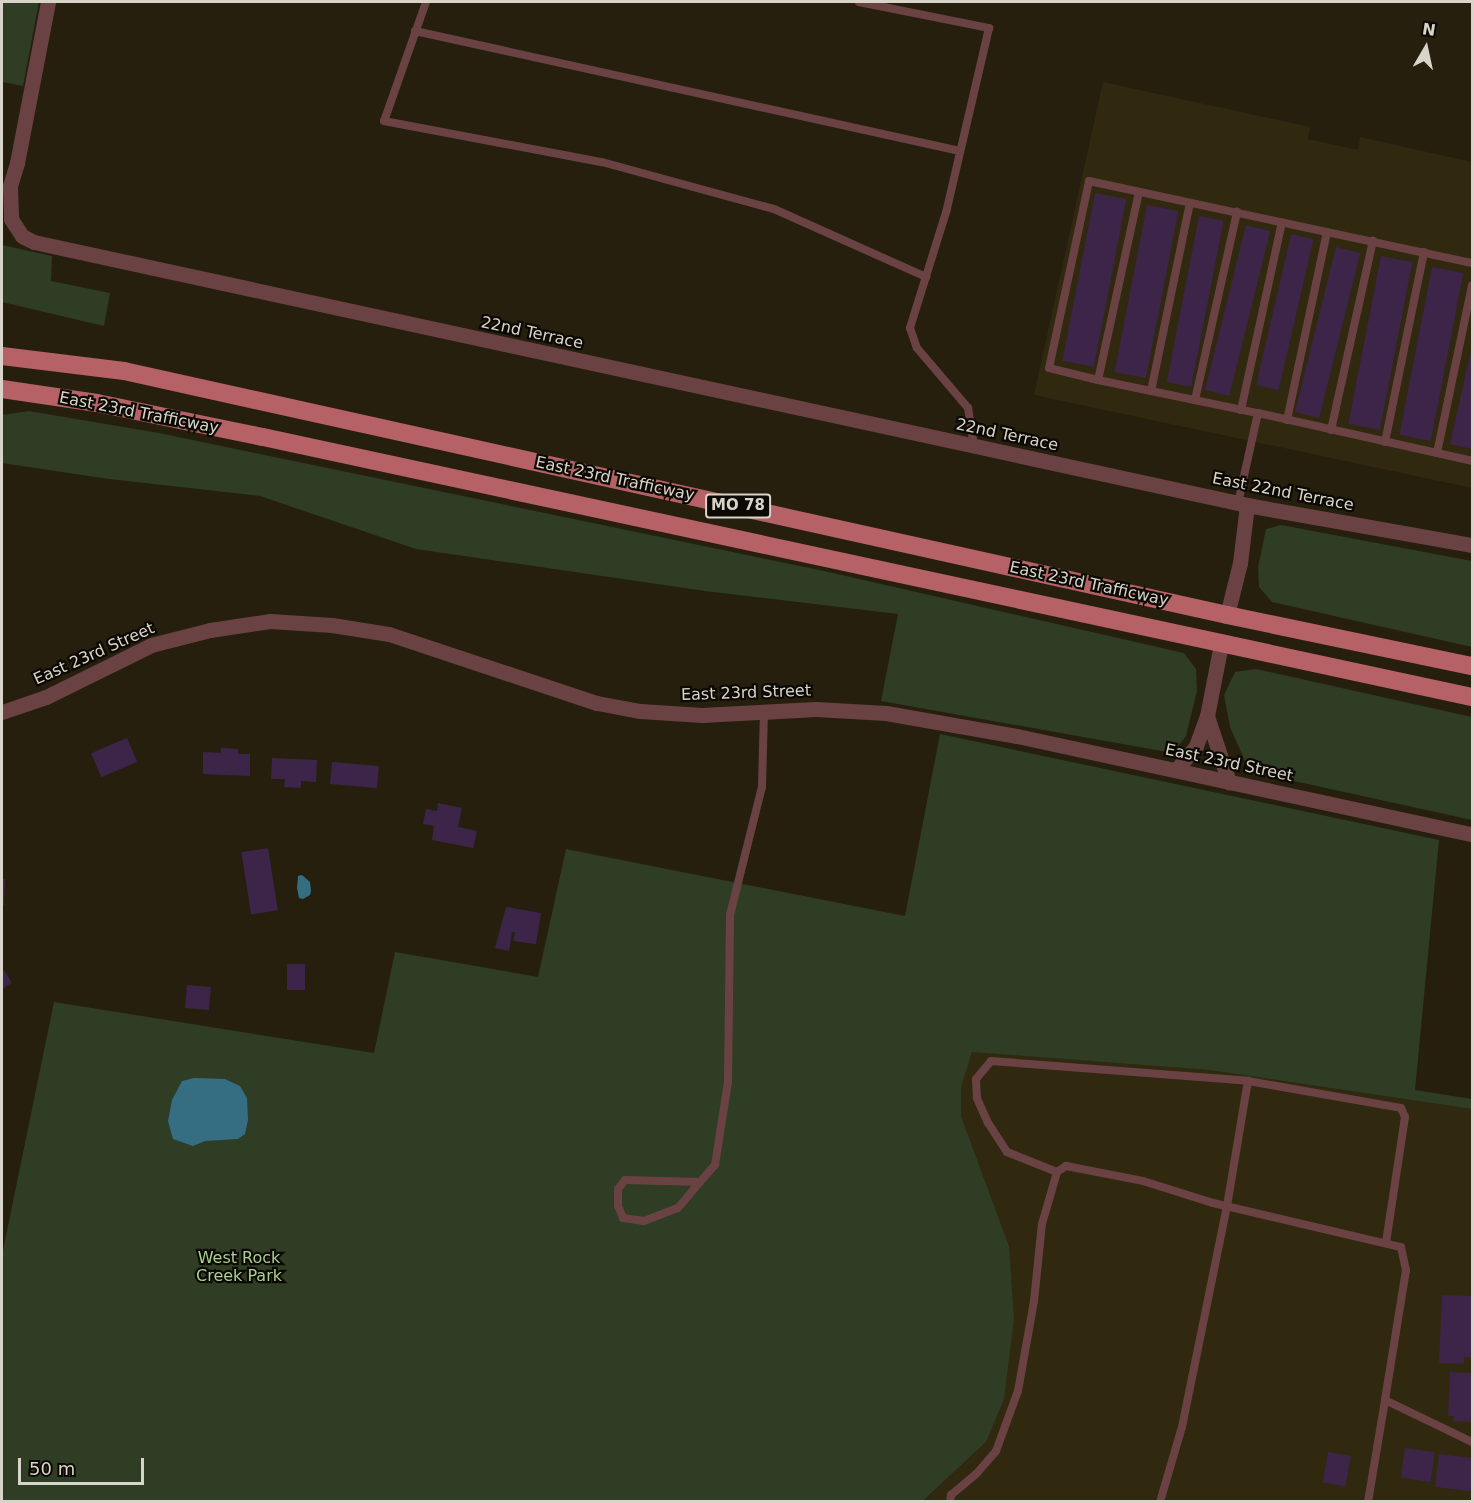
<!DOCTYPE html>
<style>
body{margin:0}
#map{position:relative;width:1474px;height:1503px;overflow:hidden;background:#261f0e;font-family:"DejaVu Sans",sans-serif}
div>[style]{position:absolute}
.built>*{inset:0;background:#312810}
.green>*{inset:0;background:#2e3d23}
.water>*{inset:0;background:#356e83}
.building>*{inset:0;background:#3c2548;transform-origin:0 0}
.lane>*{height:8px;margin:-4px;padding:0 4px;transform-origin:4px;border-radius:4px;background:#6b4243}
.street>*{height:15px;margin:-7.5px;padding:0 7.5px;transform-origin:7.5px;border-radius:7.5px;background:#6b4243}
.primary>*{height:18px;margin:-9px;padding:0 9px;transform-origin:9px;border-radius:9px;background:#b56165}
span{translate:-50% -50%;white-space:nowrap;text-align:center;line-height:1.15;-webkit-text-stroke:4.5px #0c0904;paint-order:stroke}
.shield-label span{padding:2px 4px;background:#0c0904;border:2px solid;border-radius:4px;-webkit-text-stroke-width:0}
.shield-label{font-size:15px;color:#d8d4c9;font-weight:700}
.street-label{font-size:16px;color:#d8d4c9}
.park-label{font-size:16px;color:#abd18f}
.frame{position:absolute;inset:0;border:3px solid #d8d4c9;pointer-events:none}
.north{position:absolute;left:1396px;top:18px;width:60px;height:60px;-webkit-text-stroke:4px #0c0904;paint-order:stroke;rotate:9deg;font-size:16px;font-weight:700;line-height:24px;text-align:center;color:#d8d4c9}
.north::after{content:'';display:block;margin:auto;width:21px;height:27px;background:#d8d4c9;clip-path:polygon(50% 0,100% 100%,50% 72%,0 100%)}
.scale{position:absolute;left:18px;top:1458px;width:126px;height:27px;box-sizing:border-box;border:3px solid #d8d4c9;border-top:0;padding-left:8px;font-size:18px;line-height:21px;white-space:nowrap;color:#d8d4c9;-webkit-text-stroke:4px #0c0904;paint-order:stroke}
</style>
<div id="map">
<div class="built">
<div style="clip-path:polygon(1103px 82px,1310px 127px,1308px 139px,1358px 150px,1360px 137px,1472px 162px,1472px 488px,1034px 395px)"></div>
<div style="clip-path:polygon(972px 1051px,1209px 1070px,1472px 1109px,1472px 1501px,923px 1502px,986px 1442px,1009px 1246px,961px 1116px,961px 1087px)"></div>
</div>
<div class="green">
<div style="clip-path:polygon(2px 2px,39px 2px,23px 86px,2px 82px)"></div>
<div style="clip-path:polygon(2px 245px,52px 256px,51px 281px,110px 293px,104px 326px,2px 302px)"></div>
<div style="clip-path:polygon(29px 411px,159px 433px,824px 571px,1184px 653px,1196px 669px,1197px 691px,1186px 736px,1173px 753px,881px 701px,898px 614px,705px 591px,416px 549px,260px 496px,109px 479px,2px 463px,2px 415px)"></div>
<div style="clip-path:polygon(1281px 525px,1472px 561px,1472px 647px,1272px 602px,1259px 587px,1258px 567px,1266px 529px)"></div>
<div style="clip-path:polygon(1256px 669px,1472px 717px,1472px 820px,1262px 774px,1245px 761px,1230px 727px,1224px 695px,1235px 672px)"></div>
<div style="clip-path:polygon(940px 734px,1439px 840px,1415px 1090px,1472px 1099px,1472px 1109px,1209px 1070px,972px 1052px,961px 1087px,961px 1116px,1009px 1246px,1014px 1319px,1004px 1399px,986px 1442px,923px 1501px,2px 1502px,2px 1255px,54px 1002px,374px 1053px,395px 952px,538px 977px,566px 849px,905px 916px)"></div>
</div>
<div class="water">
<div style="clip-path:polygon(302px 875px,310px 882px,311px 891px,310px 895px,303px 899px,299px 898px,297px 888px,298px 876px)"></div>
<div style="clip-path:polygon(194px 1078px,225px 1079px,240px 1086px,247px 1098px,248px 1120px,245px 1134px,238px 1139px,205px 1141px,193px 1146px,173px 1139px,168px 1121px,172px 1100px,182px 1081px)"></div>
</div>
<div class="building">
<div style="left:1095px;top:193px;width:32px;height:171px;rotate:11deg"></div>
<div style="left:1147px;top:205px;width:32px;height:170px;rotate:11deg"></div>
<div style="left:1199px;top:216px;width:25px;height:169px;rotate:11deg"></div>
<div style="left:1246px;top:225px;width:25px;height:170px;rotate:14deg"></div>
<div style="left:1291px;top:234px;width:23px;height:155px;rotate:13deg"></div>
<div style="left:1336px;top:247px;width:25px;height:170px;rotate:14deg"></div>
<div style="left:1381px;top:256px;width:32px;height:171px;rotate:11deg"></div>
<div style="left:1432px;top:267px;width:32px;height:171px;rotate:11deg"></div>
<div style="clip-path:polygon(1472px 346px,1472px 449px,1450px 444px)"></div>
<div style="left:127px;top:738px;width:26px;height:39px;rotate:67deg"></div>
<div style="clip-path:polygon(221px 748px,238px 749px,238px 754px,250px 754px,250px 776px,203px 774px,203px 752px,221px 753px)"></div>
<div style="clip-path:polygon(272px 758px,317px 760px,316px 782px,301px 781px,301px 788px,284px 787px,285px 779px,271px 779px)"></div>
<div style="left:332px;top:762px;width:47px;height:22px;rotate:5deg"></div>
<div style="clip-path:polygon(438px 803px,462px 808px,458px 827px,477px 831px,473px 848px,432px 840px,434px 826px,423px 824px,426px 809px,437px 811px)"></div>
<div style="left:268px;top:848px;width:63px;height:27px;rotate:81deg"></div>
<div style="clip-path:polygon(2px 879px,5px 879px,4px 905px,2px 905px)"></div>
<div style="clip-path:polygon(506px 907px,541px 913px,536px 944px,513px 941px,515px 932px,512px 932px,509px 951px,495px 948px)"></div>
<div style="left:287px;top:964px;width:18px;height:26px"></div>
<div style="clip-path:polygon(4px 970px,12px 983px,2px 989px,2px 972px)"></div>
<div style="left:187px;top:985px;width:24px;height:23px;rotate:5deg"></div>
<div style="clip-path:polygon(1442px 1295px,1472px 1296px,1472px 1358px,1464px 1357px,1464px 1364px,1439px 1363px)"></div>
<div style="clip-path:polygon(1450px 1372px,1472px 1373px,1472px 1422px,1453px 1421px,1454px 1416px,1448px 1416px)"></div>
<div style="left:1405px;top:1448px;width:30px;height:30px;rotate:8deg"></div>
<div style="left:1328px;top:1452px;width:23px;height:31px;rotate:10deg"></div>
<div style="clip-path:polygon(1439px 1454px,1472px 1458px,1472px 1489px,1469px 1491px,1435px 1487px)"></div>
</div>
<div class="lane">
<div style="left:426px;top:2px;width:126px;rotate:109.4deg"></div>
<div style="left:384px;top:121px;width:222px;rotate:10.7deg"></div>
<div style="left:602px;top:162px;width:178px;rotate:15.3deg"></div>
<div style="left:774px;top:209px;width:167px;rotate:24.1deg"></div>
<div style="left:859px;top:2px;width:133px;rotate:11.3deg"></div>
<div style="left:989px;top:28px;width:186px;rotate:103.1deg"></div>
<div style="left:947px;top:209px;width:125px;rotate:107.3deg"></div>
<div style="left:910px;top:328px;width:21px;rotate:71deg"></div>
<div style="left:917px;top:348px;width:79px;rotate:49.6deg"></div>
<div style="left:968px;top:408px;width:38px;rotate:81deg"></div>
<div style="left:415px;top:31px;width:558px;rotate:12.42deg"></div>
<div style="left:1139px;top:192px;width:192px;rotate:102.3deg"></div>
<div style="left:1098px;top:380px;width:163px;rotate:11.7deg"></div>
<div style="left:1098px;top:380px;width:50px;rotate:-166.2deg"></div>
<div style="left:1049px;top:368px;width:191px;rotate:-77.9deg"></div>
<div style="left:1089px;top:181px;width:392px;rotate:12.1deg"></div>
<div style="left:1151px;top:391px;width:192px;rotate:-78.3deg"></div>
<div style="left:1195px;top:400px;width:193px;rotate:-77.4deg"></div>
<div style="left:1241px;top:410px;width:192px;rotate:-77.7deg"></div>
<div style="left:1287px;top:420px;width:192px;rotate:-78deg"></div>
<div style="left:1331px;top:430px;width:194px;rotate:-77.5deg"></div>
<div style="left:1385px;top:442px;width:194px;rotate:-78.4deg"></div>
<div style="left:1437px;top:453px;width:171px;rotate:-78.2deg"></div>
<div style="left:1238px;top:503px;width:92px;rotate:-77.5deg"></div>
<div style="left:1258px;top:413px;width:219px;rotate:12.6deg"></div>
<div style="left:1057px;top:1172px;width:54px;rotate:-158.2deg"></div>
<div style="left:1007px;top:1152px;width:35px;rotate:-123deg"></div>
<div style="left:988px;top:1123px;width:27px;rotate:-114deg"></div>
<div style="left:977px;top:1098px;width:19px;rotate:-93deg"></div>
<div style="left:976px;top:1079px;width:23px;rotate:-50deg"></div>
<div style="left:991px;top:1061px;width:258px;rotate:4.4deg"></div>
<div style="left:700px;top:1182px;width:75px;rotate:-178.5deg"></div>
<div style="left:625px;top:1180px;width:11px;rotate:128deg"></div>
<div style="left:618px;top:1189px;width:17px;rotate:90deg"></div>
<div style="left:618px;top:1206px;width:13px;rotate:67deg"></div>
<div style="left:623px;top:1218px;width:21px;rotate:8deg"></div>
<div style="left:644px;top:1221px;width:36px;rotate:-21deg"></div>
<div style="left:678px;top:1208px;width:34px;rotate:-50deg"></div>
<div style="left:700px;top:1182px;width:23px;rotate:-49deg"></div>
<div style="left:715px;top:1165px;width:84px;rotate:-81.1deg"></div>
<div style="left:728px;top:1082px;width:167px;rotate:-89.3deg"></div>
<div style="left:730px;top:915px;width:132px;rotate:-76deg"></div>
<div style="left:762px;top:787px;width:75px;rotate:-88.5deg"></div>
<div style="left:950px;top:1502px;width:7px;rotate:-82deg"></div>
<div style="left:951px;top:1495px;width:34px;rotate:-40deg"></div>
<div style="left:977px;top:1473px;width:29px;rotate:-49deg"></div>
<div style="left:996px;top:1451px;width:64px;rotate:-69.9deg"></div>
<div style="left:1018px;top:1391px;width:91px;rotate:-79.9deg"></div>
<div style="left:1034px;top:1301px;width:77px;rotate:-84.1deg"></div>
<div style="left:1042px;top:1224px;width:54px;rotate:-73.9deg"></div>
<div style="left:1057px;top:1172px;width:11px;rotate:-34deg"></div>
<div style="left:1066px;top:1166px;width:78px;rotate:11deg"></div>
<div style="left:1143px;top:1181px;width:73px;rotate:17.4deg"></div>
<div style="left:1213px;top:1203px;width:193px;rotate:13.2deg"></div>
<div style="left:1401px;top:1247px;width:24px;rotate:78deg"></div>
<div style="left:1406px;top:1270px;width:132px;rotate:99.2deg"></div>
<div style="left:1160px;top:1502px;width:78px;rotate:-73.7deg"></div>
<div style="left:1182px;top:1427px;width:226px;rotate:-78.5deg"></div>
<div style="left:1227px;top:1206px;width:127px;rotate:-80.5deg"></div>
<div style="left:1248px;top:1081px;width:155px;rotate:10deg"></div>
<div style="left:1401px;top:1108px;width:10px;rotate:66deg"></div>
<div style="left:1405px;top:1117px;width:126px;rotate:98.6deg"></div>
<div style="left:1368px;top:1502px;width:103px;rotate:-80.5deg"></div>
<div style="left:1385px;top:1400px;width:97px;rotate:25.8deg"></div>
</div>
<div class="street">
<div style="left:48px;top:2px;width:164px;rotate:100.9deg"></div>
<div style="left:17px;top:163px;width:24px;rotate:107deg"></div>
<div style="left:10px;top:186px;width:33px;rotate:88deg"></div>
<div style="left:11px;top:219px;width:20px;rotate:57deg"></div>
<div style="left:22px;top:236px;width:13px;rotate:27deg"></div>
<div style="left:34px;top:242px;width:1241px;rotate:12.23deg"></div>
<div style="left:1247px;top:505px;width:229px;rotate:10.1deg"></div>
<div style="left:1227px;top:615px;width:54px;rotate:-76deg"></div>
<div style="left:1240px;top:563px;width:58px;rotate:-83.1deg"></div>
<div style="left:1221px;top:644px;width:73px;rotate:101deg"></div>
<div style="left:1207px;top:716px;width:70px;rotate:71.6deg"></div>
<div style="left:2px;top:712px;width:46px;rotate:-18.8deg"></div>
<div style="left:46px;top:697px;width:117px;rotate:-26.3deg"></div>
<div style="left:151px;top:645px;width:61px;rotate:-14.3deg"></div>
<div style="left:210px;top:630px;width:61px;rotate:-8.5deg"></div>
<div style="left:270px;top:621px;width:62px;rotate:3.7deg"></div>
<div style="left:332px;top:625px;width:58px;rotate:9deg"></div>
<div style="left:389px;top:634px;width:219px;rotate:18.4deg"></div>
<div style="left:597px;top:703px;width:44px;rotate:10.5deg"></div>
<div style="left:640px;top:711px;width:62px;rotate:3.7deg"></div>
<div style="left:702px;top:715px;width:114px;rotate:-3deg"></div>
<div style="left:816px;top:709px;width:70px;rotate:3.3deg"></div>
<div style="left:886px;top:713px;width:133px;rotate:10deg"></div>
<div style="left:1017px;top:736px;width:465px;rotate:12.2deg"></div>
<div style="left:1176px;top:770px;width:31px;rotate:-50deg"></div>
<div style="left:1196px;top:746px;width:32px;rotate:-70deg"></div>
</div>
<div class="primary">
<div style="left:2px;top:356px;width:123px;rotate:7deg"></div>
<div style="left:124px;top:371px;width:1130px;rotate:12.47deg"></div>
<div style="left:1227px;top:615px;width:250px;rotate:11.8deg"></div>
<div style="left:2px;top:389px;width:96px;rotate:8.4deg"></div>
<div style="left:97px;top:403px;width:169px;rotate:11.6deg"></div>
<div style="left:263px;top:437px;width:1237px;rotate:12.14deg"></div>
</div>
<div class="shield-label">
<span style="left:738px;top:506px">MO 78</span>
</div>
<div class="street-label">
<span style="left:532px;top:333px;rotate:12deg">22nd Terrace</span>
<span style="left:139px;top:413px;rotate:11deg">East 23rd Trafficway</span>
<span style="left:1007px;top:435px;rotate:12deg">22nd Terrace</span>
<span style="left:615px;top:479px;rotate:12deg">East 23rd Trafficway</span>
<span style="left:1283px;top:492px;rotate:11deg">East 22nd Terrace</span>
<span style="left:1089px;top:584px;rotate:12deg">East 23rd Trafficway</span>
<span style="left:94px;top:654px;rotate:-24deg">East 23rd Street</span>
<span style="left:746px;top:693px;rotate:-2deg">East 23rd Street</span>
<span style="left:1229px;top:763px;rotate:12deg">East 23rd Street</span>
</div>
<div class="park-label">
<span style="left:239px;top:1267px">West Rock<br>Creek Park</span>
</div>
<div class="frame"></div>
<div class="north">N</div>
<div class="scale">50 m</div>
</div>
